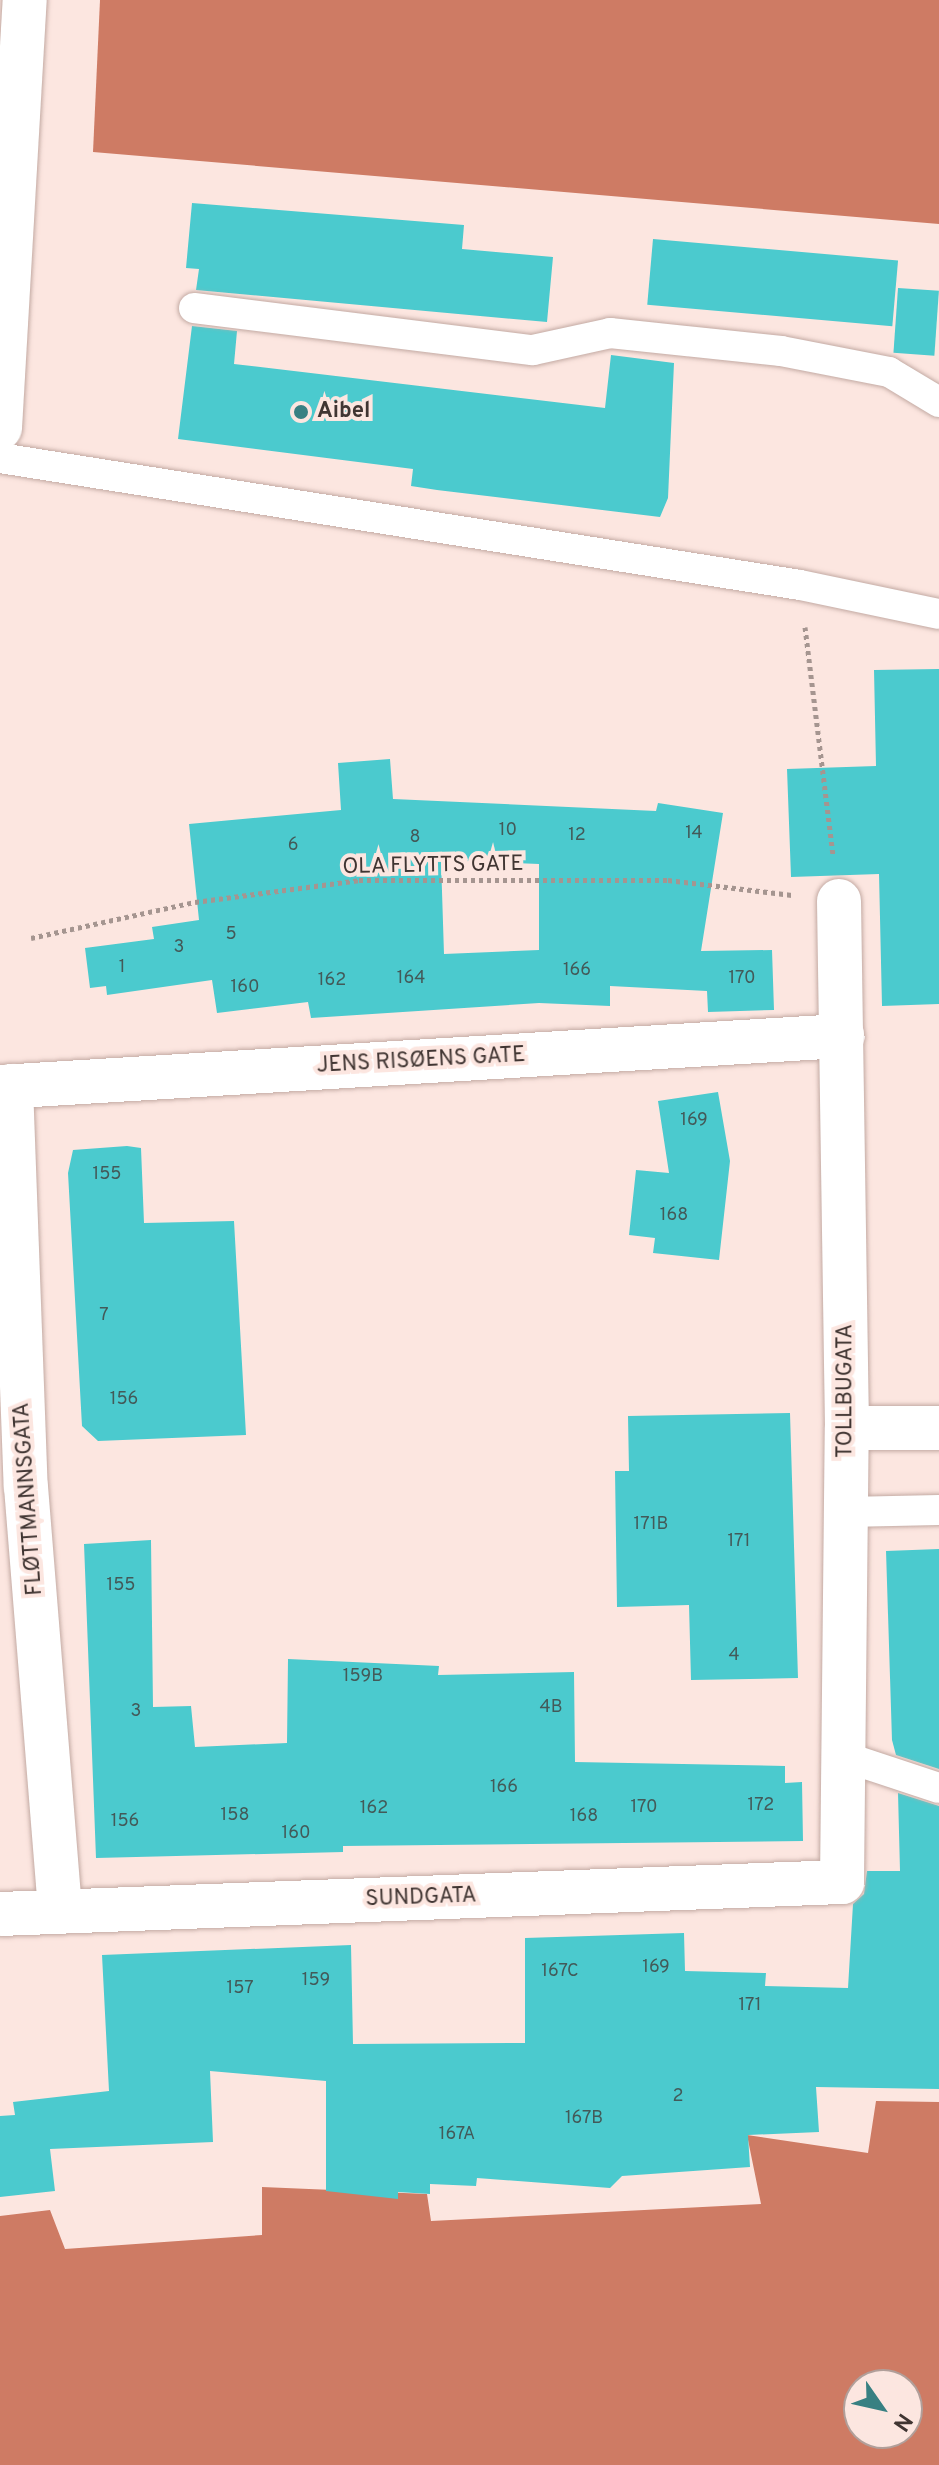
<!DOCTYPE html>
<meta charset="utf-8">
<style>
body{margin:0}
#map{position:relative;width:939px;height:2465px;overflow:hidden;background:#fce6e0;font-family:Overpass,sans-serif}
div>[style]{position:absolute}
.water>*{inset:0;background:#ce7b64}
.building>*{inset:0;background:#4bcace;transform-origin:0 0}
.path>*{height:5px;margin-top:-2.5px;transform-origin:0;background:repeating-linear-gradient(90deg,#a59590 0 4px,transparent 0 8px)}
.roads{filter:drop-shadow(0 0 2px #c3aaa3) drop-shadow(0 0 2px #c3aaa3)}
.service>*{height:30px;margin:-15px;padding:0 15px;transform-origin:15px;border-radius:15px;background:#fff}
.minor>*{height:44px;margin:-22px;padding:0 22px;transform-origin:22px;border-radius:22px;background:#fff}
.secondary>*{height:44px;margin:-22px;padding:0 22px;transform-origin:22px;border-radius:22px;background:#fff}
.dots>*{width:22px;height:22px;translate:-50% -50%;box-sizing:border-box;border:4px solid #fce6e0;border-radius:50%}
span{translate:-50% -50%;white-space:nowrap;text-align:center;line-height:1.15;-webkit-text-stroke:8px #fce6e0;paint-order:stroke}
.number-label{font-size:18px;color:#435a59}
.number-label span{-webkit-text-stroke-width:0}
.poi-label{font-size:22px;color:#403532;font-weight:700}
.left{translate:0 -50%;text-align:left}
.street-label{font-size:22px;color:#403532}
.north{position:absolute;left:843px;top:2369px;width:80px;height:80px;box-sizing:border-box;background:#fce6e0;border:2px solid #b19f9a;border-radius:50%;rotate:124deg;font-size:22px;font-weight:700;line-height:32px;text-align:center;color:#403532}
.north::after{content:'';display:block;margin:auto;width:28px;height:36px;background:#388082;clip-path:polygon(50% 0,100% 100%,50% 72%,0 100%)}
</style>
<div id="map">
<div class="water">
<div style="clip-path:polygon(100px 0,939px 0,939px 224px,93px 152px)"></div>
<div style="clip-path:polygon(evenodd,876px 2101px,939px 2102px,939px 2465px,0 2465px,0 2216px,50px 2210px,65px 2249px,262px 2235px,262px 2187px,427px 2194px,431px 2221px,761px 2204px,747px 2135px,868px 2153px,876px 2101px,859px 2385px,907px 2385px,907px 2433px,859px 2433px,859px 2385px)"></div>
</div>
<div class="building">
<div style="clip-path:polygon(192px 203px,464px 225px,462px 249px,553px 257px,547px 322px,196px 290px,199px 269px,186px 268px)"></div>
<div style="left:653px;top:239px;width:246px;height:66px;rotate:5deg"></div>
<div style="left:898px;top:288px;width:41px;height:65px;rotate:4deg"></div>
<div style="clip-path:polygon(192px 326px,237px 331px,234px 364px,605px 408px,611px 355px,674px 363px,668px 498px,660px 517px,437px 490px,411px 486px,413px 469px,178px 439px)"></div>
<div style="clip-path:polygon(939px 669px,939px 1004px,882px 1006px,879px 874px,791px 877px,787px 769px,876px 766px,874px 670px)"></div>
<div style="clip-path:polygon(evenodd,390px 759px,393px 799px,656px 811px,658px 803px,723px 813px,701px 951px,772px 950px,774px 1010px,708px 1012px,707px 991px,610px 986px,610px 1006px,539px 1003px,311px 1018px,308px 1002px,217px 1013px,212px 980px,107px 995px,106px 986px,90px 988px,85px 948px,154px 939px,152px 927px,199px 920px,189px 824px,341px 810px,338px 763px,390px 759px,441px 860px,539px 864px,539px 950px,444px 954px,441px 860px)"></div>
<div style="clip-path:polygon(718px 1092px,730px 1161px,719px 1260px,653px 1253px,655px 1238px,629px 1235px,636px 1170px,669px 1173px,658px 1101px)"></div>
<div style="clip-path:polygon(127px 1146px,141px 1148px,144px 1223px,234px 1221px,246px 1435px,98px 1441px,82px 1426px,68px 1173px,73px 1150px)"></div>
<div style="clip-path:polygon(790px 1413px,798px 1678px,691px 1680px,689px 1605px,617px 1607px,615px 1471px,629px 1471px,628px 1416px)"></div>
<div style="clip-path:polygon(151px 1540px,153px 1707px,191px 1706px,195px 1747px,287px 1743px,288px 1659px,439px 1666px,438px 1675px,574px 1672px,575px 1762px,785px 1766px,785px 1783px,802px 1782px,803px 1841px,343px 1846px,343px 1852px,96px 1858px,84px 1544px)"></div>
<div style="clip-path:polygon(939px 1549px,939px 1769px,896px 1755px,892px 1740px,886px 1551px)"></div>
<div style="clip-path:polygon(898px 1793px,939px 1806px,939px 2089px,816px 2087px,819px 2132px,748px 2135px,750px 2167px,622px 2176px,610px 2188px,477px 2178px,476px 2186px,430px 2184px,430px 2194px,398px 2192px,398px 2199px,326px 2191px,326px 2081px,210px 2071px,213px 2142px,50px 2149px,55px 2191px,0 2197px,0 2116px,15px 2115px,13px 2102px,109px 2091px,102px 1955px,351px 1945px,353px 2044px,525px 2043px,525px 1938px,684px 1933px,685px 1971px,766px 1973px,765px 1986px,848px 1988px,853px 1904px,864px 1894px,867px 1871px,900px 1871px)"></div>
</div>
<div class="path">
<div style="left:805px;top:627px;width:230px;rotate:83deg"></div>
<div style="left:31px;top:938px;width:168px;rotate:-12.4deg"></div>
<div style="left:195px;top:902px;width:165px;rotate:-7.6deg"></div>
<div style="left:359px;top:880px;width:309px"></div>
<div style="left:668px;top:880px;width:125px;rotate:6.9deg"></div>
</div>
<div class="roads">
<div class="service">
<div style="left:194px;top:308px;width:342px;rotate:7.1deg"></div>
<div style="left:533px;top:350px;width:79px;rotate:-12.4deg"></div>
<div style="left:610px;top:333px;width:172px;rotate:6deg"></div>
<div style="left:781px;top:351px;width:110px;rotate:11deg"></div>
<div style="left:889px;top:372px;width:58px;rotate:31deg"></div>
<div style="left:0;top:458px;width:810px;rotate:9.02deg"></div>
<div style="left:800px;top:585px;width:142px;rotate:11.8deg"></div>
<div style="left:846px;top:1512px;width:93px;rotate:-1.2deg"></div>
<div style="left:842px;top:1756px;width:102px;rotate:18.3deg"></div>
</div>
<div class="minor">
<div style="left:11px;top:1086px;width:401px;rotate:87.9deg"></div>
<div style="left:26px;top:1487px;width:426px;rotate:85.4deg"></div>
<div style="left:0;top:1087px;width:844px;rotate:-3.47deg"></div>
<div style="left:847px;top:1428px;width:92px"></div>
<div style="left:0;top:1914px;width:843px;rotate:-2.18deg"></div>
<div style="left:842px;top:1882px;width:454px;rotate:-89.4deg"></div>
<div style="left:847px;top:1428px;width:527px;rotate:-90.87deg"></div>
</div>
<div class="secondary">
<div style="left:0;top:428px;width:429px;rotate:-86.7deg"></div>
</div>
</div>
<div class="dots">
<div style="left:301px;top:412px;background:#388082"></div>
</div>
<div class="number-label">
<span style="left:508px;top:831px">10</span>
<span style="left:694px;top:834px">14</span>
<span style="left:577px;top:836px">12</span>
<span style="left:415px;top:838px">8</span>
<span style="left:293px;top:846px">6</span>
<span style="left:231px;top:935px">5</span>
<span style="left:179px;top:948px">3</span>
<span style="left:122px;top:968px">1</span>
<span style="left:577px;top:971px">166</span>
<span style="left:411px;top:979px">164</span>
<span style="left:742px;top:979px">170</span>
<span style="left:332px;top:981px">162</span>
<span style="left:245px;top:988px">160</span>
<span style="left:694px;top:1121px">169</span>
<span style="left:107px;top:1175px">155</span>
<span style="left:674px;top:1216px">168</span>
<span style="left:104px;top:1316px">7</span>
<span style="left:124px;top:1400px">156</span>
<span style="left:651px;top:1525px">171B</span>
<span style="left:739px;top:1542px">171</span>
<span style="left:121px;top:1586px">155</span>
<span style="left:734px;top:1656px">4</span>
<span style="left:363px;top:1677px">159B</span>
<span style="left:551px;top:1708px">4B</span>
<span style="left:136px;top:1712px">3</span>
<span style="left:504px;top:1788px">166</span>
<span style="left:761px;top:1806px">172</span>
<span style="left:644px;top:1808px">170</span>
<span style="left:374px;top:1809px">162</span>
<span style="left:235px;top:1816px">158</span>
<span style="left:584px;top:1817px">168</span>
<span style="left:125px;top:1822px">156</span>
<span style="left:296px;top:1834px">160</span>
<span style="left:656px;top:1968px">169</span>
<span style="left:560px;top:1972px">167C</span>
<span style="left:316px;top:1981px">159</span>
<span style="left:240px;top:1989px">157</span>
<span style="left:750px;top:2006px">171</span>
<span style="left:678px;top:2097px">2</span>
<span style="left:584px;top:2119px">167B</span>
<span style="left:457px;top:2135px">167A</span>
</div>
<div class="poi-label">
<span class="left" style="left:317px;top:412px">Aibel</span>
</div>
<div class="street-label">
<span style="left:433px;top:866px;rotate:-1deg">OLA FLYTTS GATE</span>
<span style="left:421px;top:1061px;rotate:-3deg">JENS RISØENS GATE</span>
<span style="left:846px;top:1391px;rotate:-90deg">TOLLBUGATA</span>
<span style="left:29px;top:1499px;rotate:-94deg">FLØTTMANNSGATA</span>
<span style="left:421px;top:1898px;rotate:-2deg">SUNDGATA</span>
</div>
<div class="north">N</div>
</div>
